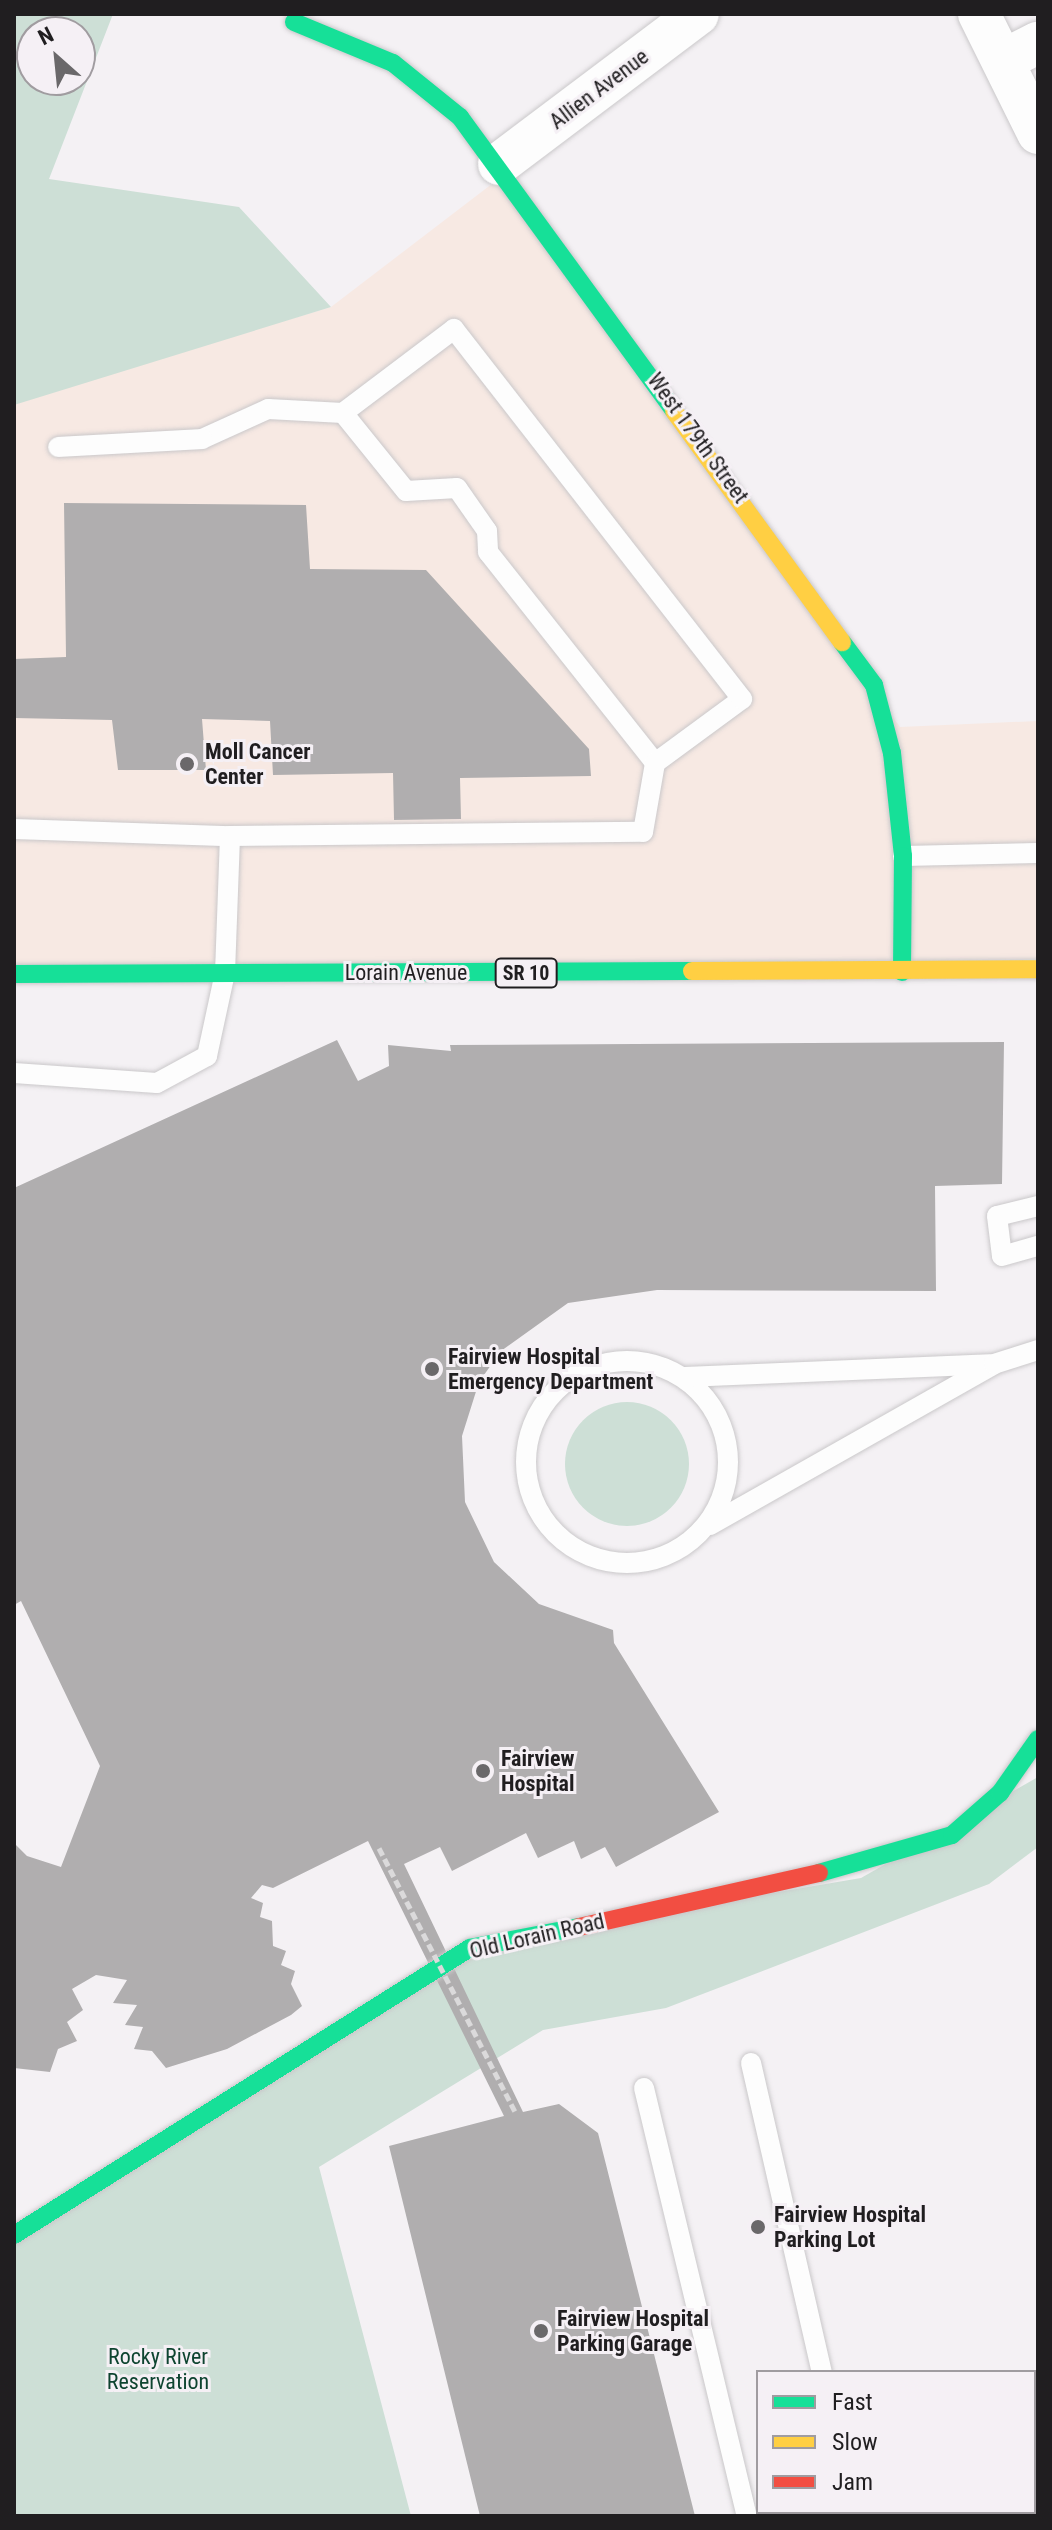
<!DOCTYPE html>
<style>
body{margin:0}
#map{position:relative;width:1052px;height:2530px;overflow:hidden;background:#f4f1f4;font-family:"Roboto Condensed",sans-serif}
div>[style]{position:absolute}
.commercial>*{inset:0;background:#f7e9e3}
.green>*{inset:0;background:#cddfd6}
.round{border-radius:50%}
.building>*{inset:0;background:#b0aeaf}
.roads{filter:drop-shadow(0 0 2px #cac8ca) drop-shadow(0 0 2px #cac8ca)}
.lane>*{height:20px;margin:-10px;padding:0 10px;transform-origin:10px;border-radius:10px;background:#fdfdfd}
.lane>.ring{margin:-10px;padding:0;box-sizing:content-box;background:none;border:20px solid #fdfdfd;border-radius:50%}
.street>*{height:42px;margin:-21px;padding:0 21px;transform-origin:21px;border-radius:21px;background:#fdfdfd}
.fast>*{height:18px;margin:-9px;padding:0 9px;transform-origin:9px;border-radius:9px;background:#16e098}
.slow>*{height:18px;margin:-9px;padding:0 9px;transform-origin:9px;border-radius:9px;background:#ffcf43}
.jam>*{height:18px;margin:-9px;padding:0 9px;transform-origin:9px;border-radius:9px;background:#f24e42}
.path-bridge>*{height:5px;margin-top:-2.5px;transform-origin:0;background:repeating-linear-gradient(90deg,#dbdadb 0 8px,transparent 0 12px)}
.dots>*{width:22px;height:22px;translate:-50% -50%;box-sizing:border-box;border:4px solid #f5f0f5;border-radius:50%}
span{translate:-50% -50%;white-space:nowrap;text-align:center;line-height:1.15;-webkit-text-stroke:6px #f5f0f5;paint-order:stroke}
.shield-label span{padding:2px 6px;background:#f5f0f5;border:2px solid;border-radius:6px;-webkit-text-stroke-width:0}
.shield-label{font-size:20px;color:#201e20;font-weight:700}
.street-label{font-size:22px;color:#201e20}
.poi-label{font-size:22px;color:#201e20;font-weight:700}
.left{translate:0 -50%;text-align:left}
.park-label{font-size:22px;color:#0e4430}
.frame{position:absolute;inset:0;border:16px solid #201e20;pointer-events:none}
.legend{position:absolute;left:756px;top:2370px;width:280px;height:144px;box-sizing:border-box;background:#f5f0f5;border:2px solid #a09ca0;margin:0;padding:10px 14px;list-style:none;font-size:24px;color:#201e20}
.legend li{display:flex;align-items:center;gap:16px;height:40px}
.legend b{width:40px;border:2px solid #a09ca0}
.north{position:absolute;left:16px;top:16px;width:80px;height:80px;box-sizing:border-box;background:#f5f0f5;border:2px solid #a09ca0;border-radius:50%;rotate:333deg;font-size:22px;font-weight:700;line-height:32px;text-align:center;color:#201e20}
.north::after{content:'';display:block;margin:auto;width:28px;height:36px;background:#6a686a;clip-path:polygon(50% 0,100% 100%,50% 72%,0 100%)}
</style>
<div id="map">
<div class="commercial">
<div style="clip-path:polygon(501px 177px,900px 727px,1038px 721px,1038px 959px,14px 967px,14px 402px,331px 307px)"></div>
</div>
<div class="green">
<div style="clip-path:polygon(evenodd,14px 14px,113px 14px,49px 179px,239px 207px,331px 307px,14px 405px,14px 14px,32px 32px,80px 32px,80px 80px,32px 80px,32px 32px)"></div>
<div class="round" style="left:565px;top:1402px;width:124px;height:124px"></div>
<div style="clip-path:polygon(1038px 1777px,1038px 1847px,989px 1884px,666px 2008px,543px 2030px,319px 2167px,411px 2516px,14px 2516px,14px 2243px,460px 1946px,861px 1878px)"></div>
</div>
<div class="building">
<div style="clip-path:polygon(64px 503px,306px 505px,310px 569px,426px 570px,589px 749px,591px 776px,460px 778px,461px 819px,394px 820px,393px 773px,273px 775px,270px 721px,202px 719px,206px 770px,118px 770px,112px 720px,14px 718px,14px 659px,66px 657px)"></div>
<div style="clip-path:polygon(337px 1040px,358px 1081px,389px 1066px,388px 1045px,451px 1051px,450px 1045px,1004px 1042px,1002px 1184px,935px 1186px,936px 1291px,657px 1290px,568px 1303px,501px 1351px,479px 1382px,462px 1436px,465px 1502px,494px 1562px,539px 1604px,613px 1630px,614px 1643px,719px 1812px,616px 1867px,605px 1847px,581px 1859px,574px 1841px,538px 1858px,526px 1833px,452px 1871px,440px 1847px,404px 1864px,523px 2112px,559px 2104px,598px 2133px,695px 2516px,480px 2516px,389px 2146px,504px 2116px,368px 1841px,273px 1888px,262px 1885px,251px 1898px,263px 1903px,260px 1917px,272px 1921px,273px 1946px,286px 1951px,281px 1965px,295px 1971px,291px 1984px,302px 2006px,291px 2015px,227px 2049px,166px 2068px,152px 2051px,134px 2049px,143px 2027px,125px 2025px,137px 2005px,113px 2003px,127px 1980px,96px 1975px,72px 1989px,83px 2010px,67px 2022px,77px 2041px,58px 2049px,50px 2072px,14px 2068px,14px 1843px,27px 1856px,61px 1867px,100px 1766px,21px 1601px,14px 1605px,14px 1188px)"></div>
</div>
<div class="roads">
<div class="lane">
<div style="left:343px;top:413px;width:100px;rotate:51.1deg"></div>
<div style="left:406px;top:491px;width:51px;rotate:-3.4deg"></div>
<div style="left:457px;top:488px;width:52px;rotate:55.1deg"></div>
<div style="left:487px;top:531px;width:21px;rotate:87deg"></div>
<div style="left:488px;top:552px;width:269px;rotate:51.6deg"></div>
<div style="left:14px;top:829px;width:216px;rotate:1.9deg"></div>
<div style="left:230px;top:836px;width:413px;rotate:-0.6deg"></div>
<div style="left:643px;top:832px;width:70px;rotate:-80.1deg"></div>
<div style="left:655px;top:763px;width:108px;rotate:-36.3deg"></div>
<div style="left:742px;top:699px;width:469px;rotate:-127.9deg"></div>
<div style="left:454px;top:329px;width:139px;rotate:142.9deg"></div>
<div style="left:343px;top:413px;width:75px;rotate:-176.9deg"></div>
<div style="left:268px;top:409px;width:72px;rotate:155.6deg"></div>
<div style="left:202px;top:439px;width:144px;rotate:176.8deg"></div>
<div style="left:903px;top:856px;width:135px;rotate:-1.3deg"></div>
<div style="left:14px;top:1073px;width:143px;rotate:4deg"></div>
<div style="left:157px;top:1083px;width:57px;rotate:-28.4deg"></div>
<div style="left:207px;top:1056px;width:85px;rotate:-77.8deg"></div>
<div style="left:225px;top:973px;width:137px;rotate:-87.9deg"></div>
<div style="left:1038px;top:1206px;width:42px;rotate:166.3deg"></div>
<div style="left:997px;top:1216px;width:40px;rotate:82.9deg"></div>
<div style="left:1002px;top:1256px;width:37px;rotate:-16deg"></div>
<div class="ring" style="left:526px;top:1361px;width:182px;height:182px"></div>
<div style="left:685px;top:1377px;width:305px;rotate:-2.4deg"></div>
<div style="left:710px;top:1525px;width:326px;rotate:-29.5deg"></div>
<div style="left:994px;top:1364px;width:46px;rotate:-17.7deg"></div>
<div style="left:751px;top:2063px;width:317px;rotate:77.1deg"></div>
<div style="left:644px;top:2088px;width:440px;rotate:76.5deg"></div>
<div style="left:854px;top:2512px;width:4px;rotate:76deg"></div>
</div>
<div class="street">
<div style="left:979px;top:14px;width:133px;rotate:63.6deg"></div>
<div style="left:1004px;top:60px;width:38px;rotate:-27deg"></div>
<div style="left:499px;top:164px;width:249px;rotate:-37deg"></div>
</div>
<div class="fast">
<div style="left:294px;top:22px;width:107px;rotate:22.5deg"></div>
<div style="left:393px;top:63px;width:86px;rotate:38.9deg"></div>
<div style="left:460px;top:117px;width:364px;rotate:53.9deg"></div>
<div style="left:842px;top:642px;width:54px;rotate:53.3deg"></div>
<div style="left:874px;top:685px;width:70px;rotate:75.2deg"></div>
<div style="left:892px;top:753px;width:104px;rotate:83.9deg"></div>
<div style="left:903px;top:856px;width:116px;rotate:90.5deg"></div>
<div style="left:14px;top:974px;width:678px;rotate:-0.25deg"></div>
<div style="left:819px;top:1873px;width:138px;rotate:-15.9deg"></div>
<div style="left:952px;top:1835px;width:64px;rotate:-41.2deg"></div>
<div style="left:1000px;top:1793px;width:66px;rotate:-54.9deg"></div>
<div style="left:14px;top:2235px;width:539px;rotate:-32.19deg"></div>
<div style="left:470px;top:1948px;width:111px;rotate:-10.9deg"></div>
</div>
<div class="slow">
<div style="left:674px;top:411px;width:286px;rotate:54deg"></div>
<div style="left:692px;top:971px;width:346px;rotate:-0.3deg"></div>
</div>
<div class="jam">
<div style="left:579px;top:1927px;width:246px;rotate:-12.7deg"></div>
</div>
</div>
<div class="path-bridge">
<div style="left:379px;top:1848px;width:297px;rotate:62.7deg"></div>
</div>
<div class="dots">
<div style="left:187px;top:764px;background:#6a686a"></div>
<div style="left:432px;top:1369px;background:#6a686a"></div>
<div style="left:483px;top:1771px;background:#6a686a"></div>
<div style="left:758px;top:2227px;background:#6a686a"></div>
<div style="left:541px;top:2331px;background:#6a686a"></div>
</div>
<div class="shield-label">
<span style="left:526px;top:973px">SR 10</span>
</div>
<div class="street-label">
<span style="left:599px;top:89px;rotate:-37deg">Allien Avenue</span>
<span style="left:698px;top:438px;rotate:54deg">West 179th Street</span>
<span style="left:406px;top:973px">Lorain Avenue</span>
<span style="left:537px;top:1936px;rotate:-13deg">Old Lorain Road</span>
</div>
<div class="poi-label">
<span class="left" style="left:205px;top:764px">Moll Cancer<br>Center</span>
<span class="left" style="left:448px;top:1369px">Fairview Hospital<br>Emergency Department</span>
<span class="left" style="left:501px;top:1771px">Fairview<br>Hospital</span>
<span class="left" style="left:774px;top:2227px">Fairview Hospital<br>Parking Lot</span>
<span class="left" style="left:557px;top:2331px">Fairview Hospital<br>Parking Garage</span>
</div>
<div class="park-label">
<span style="left:158px;top:2369px">Rocky River<br>Reservation</span>
</div>
<div class="frame"></div>
<ul class="legend">
<li><b style="height:10px;background:#16e098"></b>Fast</li>
<li><b style="height:10px;background:#ffcf43"></b>Slow</li>
<li><b style="height:10px;background:#f24e42"></b>Jam</li>
</ul>
<div class="north">N</div>
</div>
